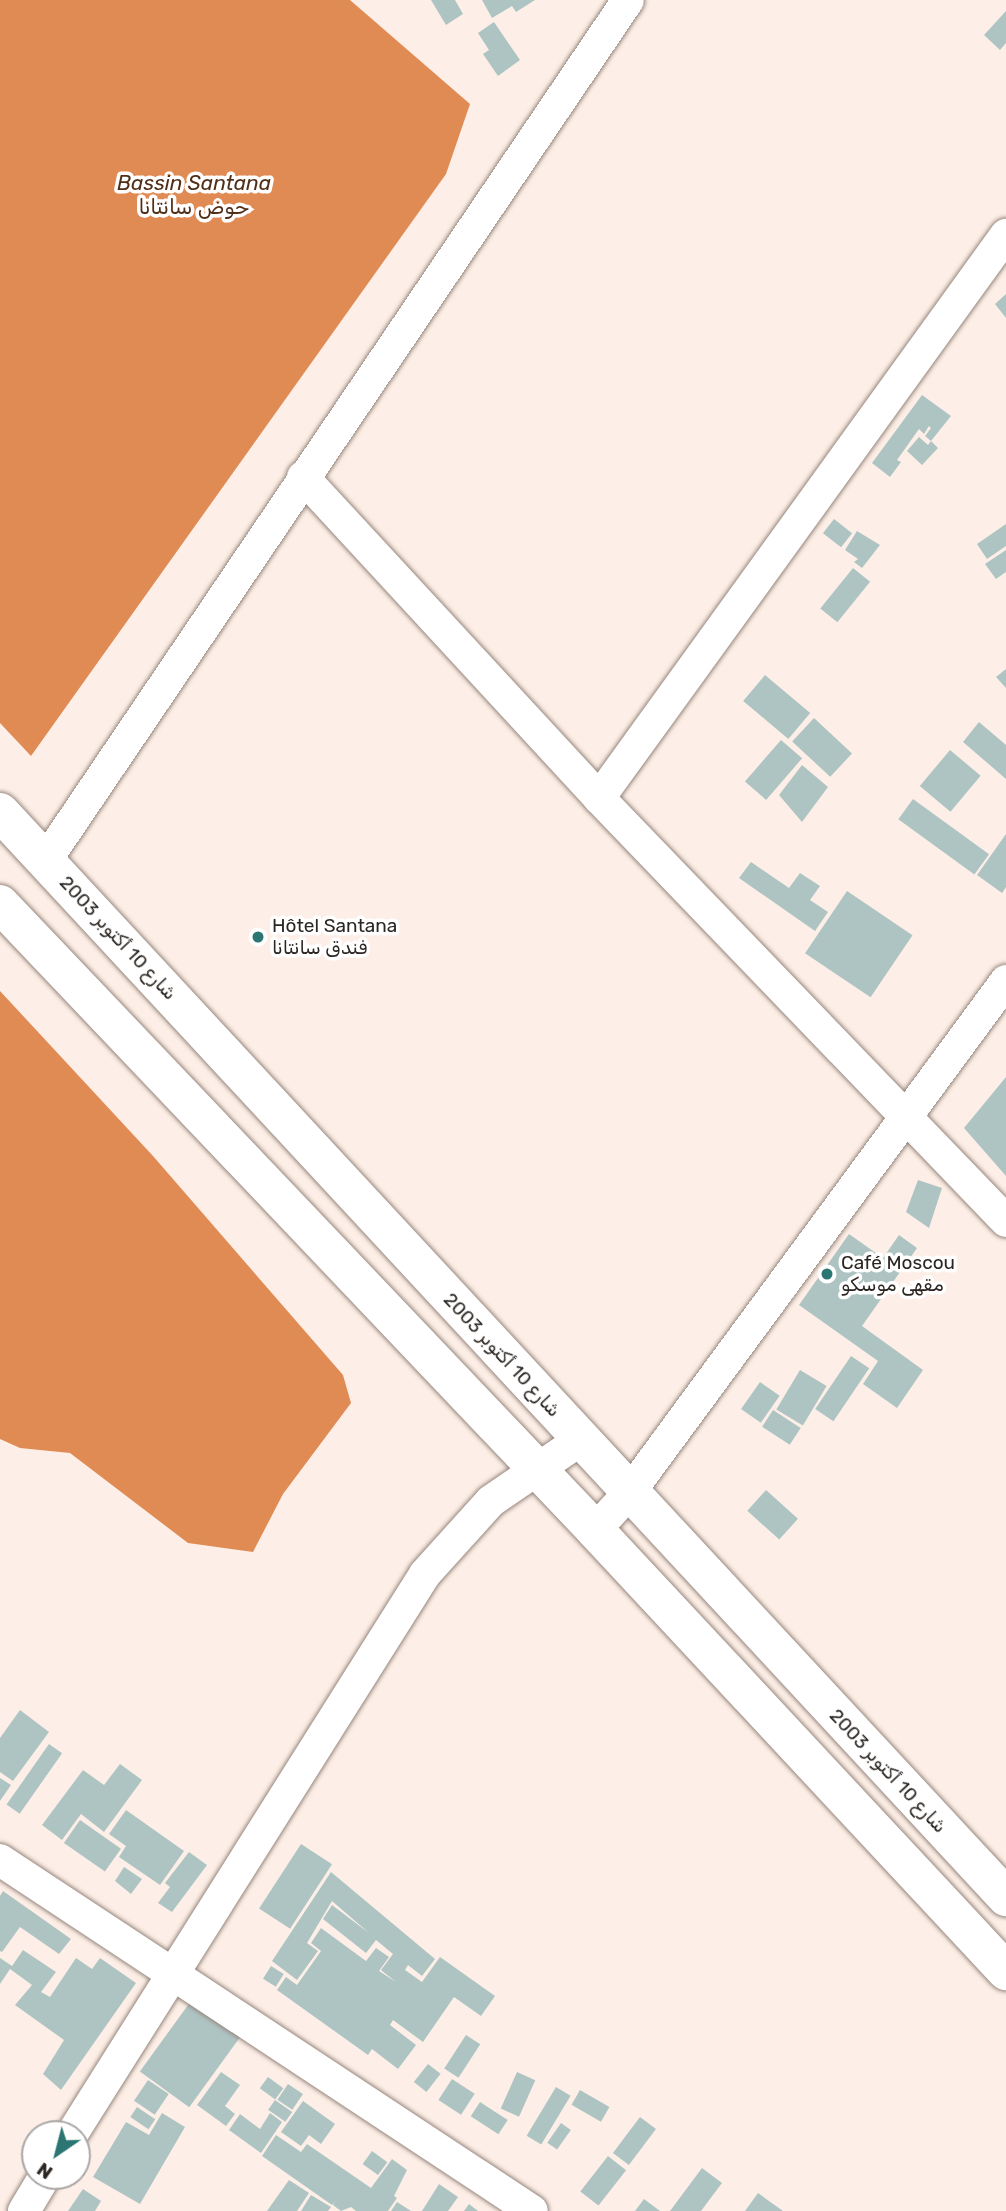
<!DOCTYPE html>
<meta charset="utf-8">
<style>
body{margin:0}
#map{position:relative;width:1006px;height:2211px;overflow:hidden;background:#fdefe7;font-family:Rubik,"Noto Sans Arabic",sans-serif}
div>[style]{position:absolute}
.water>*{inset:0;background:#e18b54}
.building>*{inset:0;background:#aec4c3;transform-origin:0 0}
.roads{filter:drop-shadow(0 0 2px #96867d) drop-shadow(0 0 2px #96867d)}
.street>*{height:32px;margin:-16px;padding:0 16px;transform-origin:16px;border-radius:16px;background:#fff}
.highway>*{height:38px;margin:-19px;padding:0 19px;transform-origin:19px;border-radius:19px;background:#fff}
.dots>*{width:19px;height:19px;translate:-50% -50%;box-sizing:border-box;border:4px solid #fff;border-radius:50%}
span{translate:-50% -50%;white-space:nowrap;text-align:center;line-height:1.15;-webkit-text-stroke:7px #fff;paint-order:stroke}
.poi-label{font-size:19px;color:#2c2622}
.left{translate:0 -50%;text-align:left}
.street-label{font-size:19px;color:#2c2622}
.water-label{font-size:21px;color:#512e17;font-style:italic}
.north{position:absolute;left:21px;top:2120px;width:70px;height:70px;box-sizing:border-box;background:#fff;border:2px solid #aba8a7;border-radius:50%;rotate:215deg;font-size:19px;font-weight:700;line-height:28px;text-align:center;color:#2c2622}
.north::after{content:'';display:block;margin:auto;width:24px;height:32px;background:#2b7572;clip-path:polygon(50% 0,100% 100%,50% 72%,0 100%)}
</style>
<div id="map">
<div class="water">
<div style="clip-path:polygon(0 0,350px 0,470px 104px,446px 174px,31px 756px,0 723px)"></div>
<div style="clip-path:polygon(0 991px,153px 1156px,343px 1375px,351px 1403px,283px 1494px,253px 1552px,188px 1543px,70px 1453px,20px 1448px,0 1439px)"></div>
</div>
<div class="building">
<div style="clip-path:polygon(431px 0,455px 0,463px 14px,446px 25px)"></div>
<div style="clip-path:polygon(482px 0,535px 0,516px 12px,512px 6px,492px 18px)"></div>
<div style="clip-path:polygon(1006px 11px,1006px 43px,1000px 50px,984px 35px)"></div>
<div style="clip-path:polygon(494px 22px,520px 60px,498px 76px,483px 54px,489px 50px,478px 33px)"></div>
<div style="clip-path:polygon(1006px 294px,1006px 318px,995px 304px)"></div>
<div style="clip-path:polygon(922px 395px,951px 416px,931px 441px,925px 436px,931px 428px,929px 426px,924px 434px,919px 429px,897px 460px,901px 462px,890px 477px,872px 463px)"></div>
<div style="clip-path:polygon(919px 437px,928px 445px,931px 441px,938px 448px,922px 465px,907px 451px)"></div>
<div style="left:834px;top:519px;width:23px;height:18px;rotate:38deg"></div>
<div style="clip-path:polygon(1006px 524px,1006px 546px,987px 559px,977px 544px)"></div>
<div style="clip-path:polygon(857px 531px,880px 545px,862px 568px,854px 562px,858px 559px,845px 550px)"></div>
<div style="clip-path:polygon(1006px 550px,1006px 572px,996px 579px,985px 564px)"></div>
<div style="left:853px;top:568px;width:22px;height:52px;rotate:39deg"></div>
<div style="clip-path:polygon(1006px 669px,1006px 688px,996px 677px)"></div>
<div style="left:765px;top:675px;width:59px;height:34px;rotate:40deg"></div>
<div style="left:814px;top:718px;width:52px;height:32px;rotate:43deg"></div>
<div style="clip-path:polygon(979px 722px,1006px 745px,1006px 779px,963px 742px)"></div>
<div style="left:781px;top:740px;width:28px;height:55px;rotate:41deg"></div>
<div style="left:950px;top:750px;width:40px;height:47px;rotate:40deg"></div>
<div style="clip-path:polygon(802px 765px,828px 787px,802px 822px,779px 795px)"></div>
<div style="left:913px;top:799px;width:94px;height:25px;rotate:36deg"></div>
<div style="clip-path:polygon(1006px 834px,1006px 887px,1002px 893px,977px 875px)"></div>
<div style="clip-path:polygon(751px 862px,789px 888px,800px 873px,820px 886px,810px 900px,828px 912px,815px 931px,739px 878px)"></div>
<div style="left:847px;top:891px;width:79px;height:75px;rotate:34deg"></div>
<div style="clip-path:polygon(1006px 1077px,1006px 1176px,964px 1128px)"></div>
<div style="clip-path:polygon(918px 1180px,942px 1188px,929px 1228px,906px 1212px)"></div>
<div style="clip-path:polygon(849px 1234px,883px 1258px,899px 1235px,917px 1248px,862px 1326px,923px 1370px,897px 1408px,863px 1384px,878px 1361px,799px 1305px)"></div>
<div style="left:851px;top:1356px;width:22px;height:64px;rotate:34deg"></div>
<div style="left:800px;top:1370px;width:31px;height:46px;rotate:31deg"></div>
<div style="left:760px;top:1382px;width:24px;height:33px;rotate:35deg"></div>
<div style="left:773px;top:1410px;width:33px;height:20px;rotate:33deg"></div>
<div style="left:766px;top:1490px;width:43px;height:28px;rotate:42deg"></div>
<div style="clip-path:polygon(20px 1710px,49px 1732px,13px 1781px,0 1772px,0 1738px)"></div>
<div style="left:49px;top:1744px;width:16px;height:74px;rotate:35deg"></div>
<div style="clip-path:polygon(120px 1764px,142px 1780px,104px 1832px,81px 1814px,62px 1840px,42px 1825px,83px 1770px,104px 1785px)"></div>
<div style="clip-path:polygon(0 1778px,11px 1785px,0 1801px)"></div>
<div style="clip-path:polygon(126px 1810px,184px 1851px,160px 1885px,119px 1857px,126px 1846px,109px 1834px)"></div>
<div style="left:80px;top:1820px;width:50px;height:28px;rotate:35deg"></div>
<div style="left:301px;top:1844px;width:37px;height:77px;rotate:33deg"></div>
<div style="clip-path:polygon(189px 1852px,207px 1865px,172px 1912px,158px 1903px,170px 1887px,165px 1883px)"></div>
<div style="clip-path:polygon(124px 1867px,142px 1879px,131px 1894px,115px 1881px)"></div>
<div style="clip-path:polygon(331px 1872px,435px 1959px,422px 1976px,408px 1965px,405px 1970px,422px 1982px,440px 1957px,495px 1996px,481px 2016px,454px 1997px,423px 2042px,393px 2020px,390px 2025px,416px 2045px,398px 2069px,372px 2049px,368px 2055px,277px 1990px,286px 1977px,297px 1985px,321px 1951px,311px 1943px,321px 1928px,366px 1961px,376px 1948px,389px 1957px,379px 1971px,396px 1982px,381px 1970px,393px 1954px,376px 1940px,366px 1953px,323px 1919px,332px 1905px,369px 1933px,332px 1901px,307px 1943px,318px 1951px,297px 1980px,272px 1961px)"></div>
<div style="clip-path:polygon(3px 1891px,71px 1939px,59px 1954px,20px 1927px,2px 1952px,0 1951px,0 1896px)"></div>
<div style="clip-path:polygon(23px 1950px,56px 1972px,41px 1992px,50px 1997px,76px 1958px,92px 1969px,100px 1958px,136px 1983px,61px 2090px,43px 2074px,64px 2040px,15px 2005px,32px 1985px,10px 1969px,0 1984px,0 1958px,12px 1966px)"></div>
<div style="left:271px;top:1966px;width:15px;height:15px;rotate:32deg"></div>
<div style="left:191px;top:2001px;width:61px;height:87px;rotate:36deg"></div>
<div style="left:466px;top:2035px;width:17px;height:40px;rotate:33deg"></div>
<div style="left:428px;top:2064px;width:16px;height:23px;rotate:38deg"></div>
<div style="clip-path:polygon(221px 2072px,240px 2085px,225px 2106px,235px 2114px,226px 2126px,197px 2105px)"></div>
<div style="left:517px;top:2072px;width:20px;height:40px;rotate:24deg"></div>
<div style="left:268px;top:2077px;width:19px;height:14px;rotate:36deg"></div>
<div style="left:452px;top:2079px;width:27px;height:25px;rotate:33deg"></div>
<div style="left:148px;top:2080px;width:25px;height:25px;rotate:34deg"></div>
<div style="left:288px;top:2084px;width:18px;height:19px;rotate:34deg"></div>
<div style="left:556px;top:2087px;width:17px;height:57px;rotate:31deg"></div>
<div style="left:580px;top:2090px;width:34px;height:17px;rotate:30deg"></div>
<div style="left:275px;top:2100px;width:21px;height:12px;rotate:35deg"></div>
<div style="clip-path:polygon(303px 2101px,335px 2124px,321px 2144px,309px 2135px,301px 2146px,281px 2132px)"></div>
<div style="left:480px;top:2102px;width:33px;height:17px;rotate:33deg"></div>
<div style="left:137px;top:2107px;width:22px;height:12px;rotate:34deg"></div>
<div style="clip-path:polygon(162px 2113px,185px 2127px,140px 2204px,93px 2177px,126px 2122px,149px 2135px)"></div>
<div style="clip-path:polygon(270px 2113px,282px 2122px,261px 2153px,229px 2130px,240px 2114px,260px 2129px)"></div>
<div style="left:640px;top:2117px;width:20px;height:45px;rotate:37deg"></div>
<div style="left:561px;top:2123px;width:12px;height:24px;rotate:35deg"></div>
<div style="clip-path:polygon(276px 2135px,301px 2152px,307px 2144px,371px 2188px,392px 2159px,407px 2170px,394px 2196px,397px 2198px,388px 2211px,356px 2211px,351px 2207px,341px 2211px,333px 2205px,335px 2202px,332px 2205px,262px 2156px)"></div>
<div style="left:372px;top:2151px;width:19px;height:16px;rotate:36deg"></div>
<div style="left:608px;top:2156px;width:23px;height:45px;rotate:38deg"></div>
<div style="clip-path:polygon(702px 2168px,722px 2183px,701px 2211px,670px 2211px)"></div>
<div style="clip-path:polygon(289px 2180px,309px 2193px,297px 2211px,267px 2211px)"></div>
<div style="clip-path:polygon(439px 2184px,458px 2197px,448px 2211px,422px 2211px)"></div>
<div style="clip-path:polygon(83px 2189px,101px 2201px,95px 2211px,68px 2211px)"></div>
<div style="clip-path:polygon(758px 2193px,783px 2211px,745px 2211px)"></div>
<div style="clip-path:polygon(311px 2195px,331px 2207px,328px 2211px,301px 2211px)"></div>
<div style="clip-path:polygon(644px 2199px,660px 2211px,635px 2211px)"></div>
<div style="clip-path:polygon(397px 2202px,411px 2211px,391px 2211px)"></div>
<div style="clip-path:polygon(469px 2204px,478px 2211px,464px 2211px)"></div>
</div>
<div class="roads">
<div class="street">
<div style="left:303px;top:477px;width:437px;rotate:47.3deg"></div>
<div style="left:599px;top:798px;width:695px;rotate:-54.14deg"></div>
<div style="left:599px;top:798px;width:587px;rotate:46.1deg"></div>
<div style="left:46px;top:860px;width:1038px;rotate:-55.91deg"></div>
<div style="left:595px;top:1530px;width:50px;rotate:-47.4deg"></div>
<div style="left:629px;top:1493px;width:636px;rotate:-53.63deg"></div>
<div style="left:0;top:1860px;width:637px;rotate:33.42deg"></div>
<div style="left:72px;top:2134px;width:662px;rotate:-57.77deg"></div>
<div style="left:425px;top:1574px;width:98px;rotate:-47.9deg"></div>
<div style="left:491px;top:1501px;width:108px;rotate:-34.4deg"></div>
<div style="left:24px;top:2211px;width:41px;rotate:-59deg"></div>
</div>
<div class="highway">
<div style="left:0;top:812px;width:1480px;rotate:47.16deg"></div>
<div style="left:0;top:904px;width:864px;rotate:46.45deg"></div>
<div style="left:595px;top:1530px;width:603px;rotate:47.02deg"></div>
</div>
</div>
<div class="dots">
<div style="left:258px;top:937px;background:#2b7572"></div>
<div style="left:827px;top:1274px;background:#2b7572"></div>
</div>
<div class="poi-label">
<span class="left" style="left:272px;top:937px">Hôtel Santana<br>فندق سانتانا</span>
<span class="left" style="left:841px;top:1274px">Café Moscou<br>مقهى موسكو</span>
</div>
<div class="street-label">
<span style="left:118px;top:938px;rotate:47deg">شارع 10 أكتوبر 2003</span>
<span style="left:502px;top:1355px;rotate:47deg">شارع 10 أكتوبر 2003</span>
<span style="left:888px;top:1771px;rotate:47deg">شارع 10 أكتوبر 2003</span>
</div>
<div class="water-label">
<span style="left:194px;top:195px">Bassin Santana<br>حوض سانتانا</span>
</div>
<div class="north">N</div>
</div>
